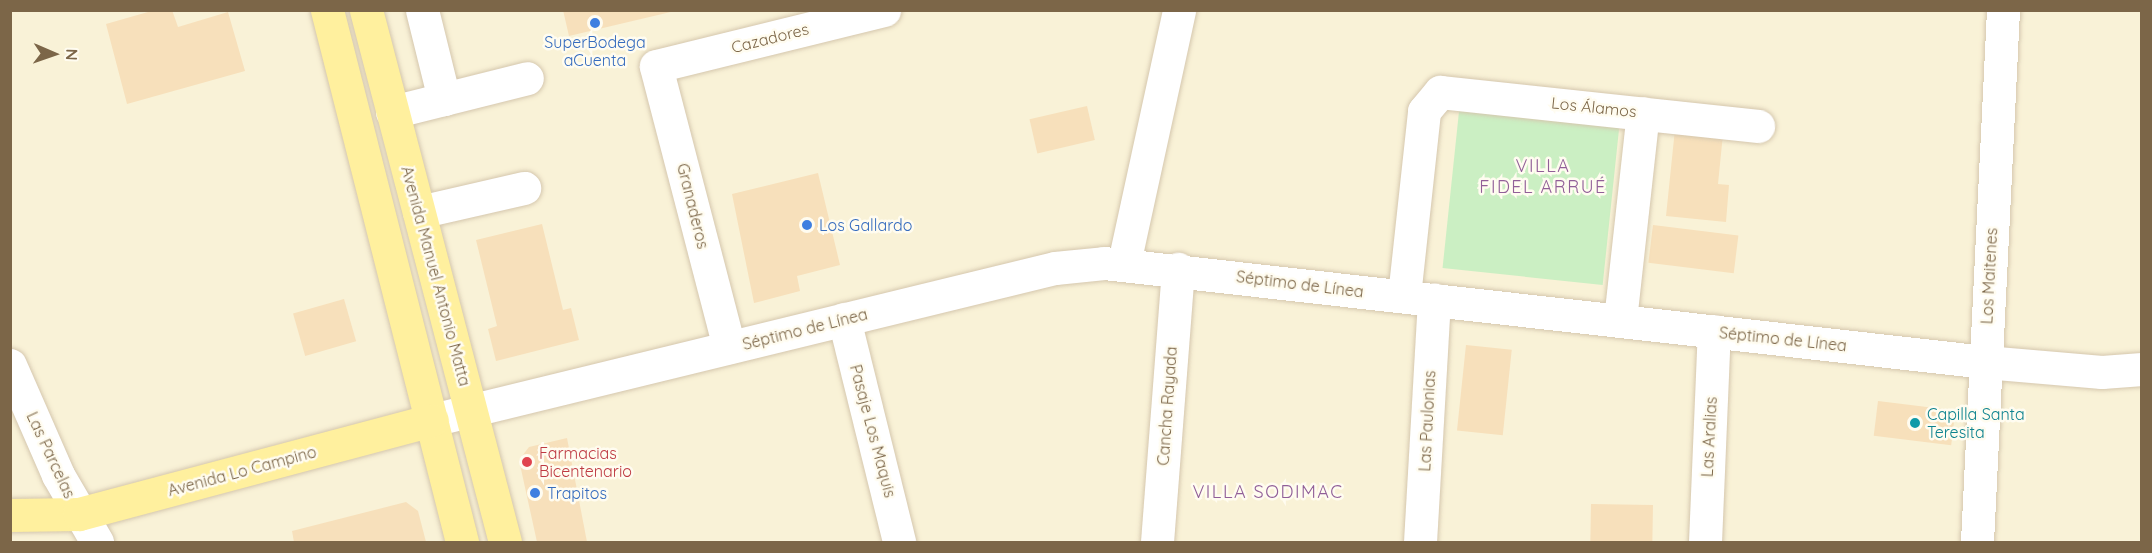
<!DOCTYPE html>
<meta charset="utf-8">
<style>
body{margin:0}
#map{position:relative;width:2152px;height:553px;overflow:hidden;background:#fffae7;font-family:Quicksand,sans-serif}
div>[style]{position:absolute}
.residential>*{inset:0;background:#f9f2d7;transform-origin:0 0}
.green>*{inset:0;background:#cbefc3;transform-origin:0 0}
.building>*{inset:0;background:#f7e0bb;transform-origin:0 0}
.roads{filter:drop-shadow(0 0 2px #d5c7ae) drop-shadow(0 0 2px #d5c7ae)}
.minor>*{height:33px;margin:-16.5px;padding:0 16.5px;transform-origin:16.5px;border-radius:16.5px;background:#fff}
.major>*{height:33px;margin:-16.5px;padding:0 16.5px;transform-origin:16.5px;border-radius:16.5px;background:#fff09e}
.dots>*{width:16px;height:16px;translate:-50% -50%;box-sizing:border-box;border:3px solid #fffcf0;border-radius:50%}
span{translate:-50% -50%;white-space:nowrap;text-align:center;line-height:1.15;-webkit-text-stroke:5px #fffcf0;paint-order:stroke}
.street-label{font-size:16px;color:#7c6648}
.shop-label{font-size:16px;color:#366cbe}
.left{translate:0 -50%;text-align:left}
.culture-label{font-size:16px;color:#0d838f}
.health-label{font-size:16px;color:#be3a42}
.neighbourhood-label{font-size:18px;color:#915f98;letter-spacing:1.5px}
.frame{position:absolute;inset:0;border:12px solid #7c6648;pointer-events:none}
.north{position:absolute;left:24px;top:24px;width:60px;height:60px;-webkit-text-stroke:4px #fffcf0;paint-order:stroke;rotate:92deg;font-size:16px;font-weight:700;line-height:24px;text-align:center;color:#7c6648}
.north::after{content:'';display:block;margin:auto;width:21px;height:27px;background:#7c6648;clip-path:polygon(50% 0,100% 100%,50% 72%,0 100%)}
</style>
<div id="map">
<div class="residential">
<div style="left:11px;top:11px;width:2130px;height:531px"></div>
</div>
<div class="green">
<div style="left:1460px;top:102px;width:161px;height:167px;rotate:6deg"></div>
</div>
<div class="building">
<div style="clip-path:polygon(155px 10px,172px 10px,178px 27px,228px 12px,245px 71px,127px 104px,106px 24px)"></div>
<div style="clip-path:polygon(563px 10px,675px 10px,675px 11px,569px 36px)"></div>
<div style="left:1087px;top:106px;width:35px;height:59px;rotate:77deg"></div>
<div style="clip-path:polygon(1675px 129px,1723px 134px,1718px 184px,1729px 185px,1726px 222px,1666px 216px)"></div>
<div style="clip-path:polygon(818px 173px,840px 265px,797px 276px,800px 291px,754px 303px,732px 194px)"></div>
<div style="clip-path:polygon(542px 224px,563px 310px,571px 308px,579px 340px,496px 361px,488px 329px,497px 326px,476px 240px)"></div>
<div style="left:1653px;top:225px;width:86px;height:38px;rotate:7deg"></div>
<div style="left:344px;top:299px;width:44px;height:53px;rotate:74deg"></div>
<div style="left:1466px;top:345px;width:46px;height:86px;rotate:6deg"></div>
<div style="left:1878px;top:401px;width:78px;height:35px;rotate:7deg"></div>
<div style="clip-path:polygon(567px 438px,587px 542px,537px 542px,519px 460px,529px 447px)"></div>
<div style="clip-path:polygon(406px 502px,418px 511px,426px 542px,294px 542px,292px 531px)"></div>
<div style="left:1591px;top:504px;width:62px;height:38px;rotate:1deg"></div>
</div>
<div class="roads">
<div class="minor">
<div style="left:422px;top:10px;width:92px;rotate:76.1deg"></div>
<div style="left:392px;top:112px;width:139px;rotate:-14.1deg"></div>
<div style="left:419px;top:212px;width:108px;rotate:-12.9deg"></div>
<div style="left:1124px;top:263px;width:259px;rotate:-77.7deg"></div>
<div style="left:1404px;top:296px;width:186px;rotate:-83.8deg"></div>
<div style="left:1424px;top:111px;width:25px;rotate:-50deg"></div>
<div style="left:1440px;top:92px;width:320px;rotate:6.1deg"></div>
<div style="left:844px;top:319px;width:230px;rotate:76.1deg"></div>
<div style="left:1620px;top:320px;width:208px;rotate:-83.7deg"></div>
<div style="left:729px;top:347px;width:290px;rotate:-104.6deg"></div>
<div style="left:656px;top:66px;width:235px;rotate:-13.8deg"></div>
<div style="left:10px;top:365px;width:120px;rotate:66.4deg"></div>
<div style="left:58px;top:475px;width:78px;rotate:59.8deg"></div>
<div style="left:432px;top:420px;width:641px;rotate:-13.71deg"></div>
<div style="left:1055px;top:268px;width:49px;rotate:-5.8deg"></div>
<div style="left:1104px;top:263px;width:887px;rotate:6.41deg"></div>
<div style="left:1985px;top:362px;width:117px;rotate:4.9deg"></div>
<div style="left:2102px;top:372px;width:40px;rotate:-4.3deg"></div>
<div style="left:1157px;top:542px;width:274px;rotate:-85.6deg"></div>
<div style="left:1420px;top:542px;width:243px;rotate:-86.7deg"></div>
<div style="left:1705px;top:542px;width:211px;rotate:-87.6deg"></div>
<div style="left:1977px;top:542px;width:533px;rotate:-87.2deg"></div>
</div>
<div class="major">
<div style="left:327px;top:10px;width:549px;rotate:75.76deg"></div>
<div style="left:366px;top:10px;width:550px;rotate:75.36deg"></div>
<div style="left:10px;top:515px;width:69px;rotate:-0.8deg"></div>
<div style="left:79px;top:514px;width:365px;rotate:-14.9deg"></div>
</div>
</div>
<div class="dots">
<div style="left:595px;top:23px;background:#3f7fe0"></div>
<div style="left:807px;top:225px;background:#3f7fe0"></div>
<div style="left:1915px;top:423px;background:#0f9aa8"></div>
<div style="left:527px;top:462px;background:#e0444e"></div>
<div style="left:535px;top:493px;background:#3f7fe0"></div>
</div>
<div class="street-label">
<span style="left:770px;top:38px;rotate:-14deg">Cazadores</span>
<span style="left:1594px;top:107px;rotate:6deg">Los Álamos</span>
<span style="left:693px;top:206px;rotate:76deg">Granaderos</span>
<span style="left:436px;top:276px;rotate:75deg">Avenida Manuel Antonio Matta</span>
<span style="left:1989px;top:276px;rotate:-87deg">Los Maitenes</span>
<span style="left:1300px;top:284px;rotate:7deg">Séptimo de Línea</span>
<span style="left:805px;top:329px;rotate:-14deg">Séptimo de Línea</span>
<span style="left:1783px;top:339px;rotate:6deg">Séptimo de Línea</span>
<span style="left:1167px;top:406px;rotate:-86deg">Cancha Rayada</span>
<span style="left:1427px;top:421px;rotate:-87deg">Las Paulonias</span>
<span style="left:873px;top:431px;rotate:75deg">Pasaje Los Maquis</span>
<span style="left:1709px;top:437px;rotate:-87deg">Las Aralias</span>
<span style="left:51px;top:455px;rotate:65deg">Las Parcelas</span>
<span style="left:242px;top:471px;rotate:-15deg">Avenida Lo Campino</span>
</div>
<div class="shop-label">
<span style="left:595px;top:51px">SuperBodega<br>aCuenta</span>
<span class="left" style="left:819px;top:225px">Los Gallardo</span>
<span class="left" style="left:547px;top:493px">Trapitos</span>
</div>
<div class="culture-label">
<span class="left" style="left:1927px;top:423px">Capilla Santa<br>Teresita</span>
</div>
<div class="health-label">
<span class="left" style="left:539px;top:462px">Farmacias<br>Bicentenario</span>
</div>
<div class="neighbourhood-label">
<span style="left:1543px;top:177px">VILLA<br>FIDEL ARRUÉ</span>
<span style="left:1268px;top:492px">VILLA SODIMAC</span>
</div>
<div class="frame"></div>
<div class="north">N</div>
</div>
